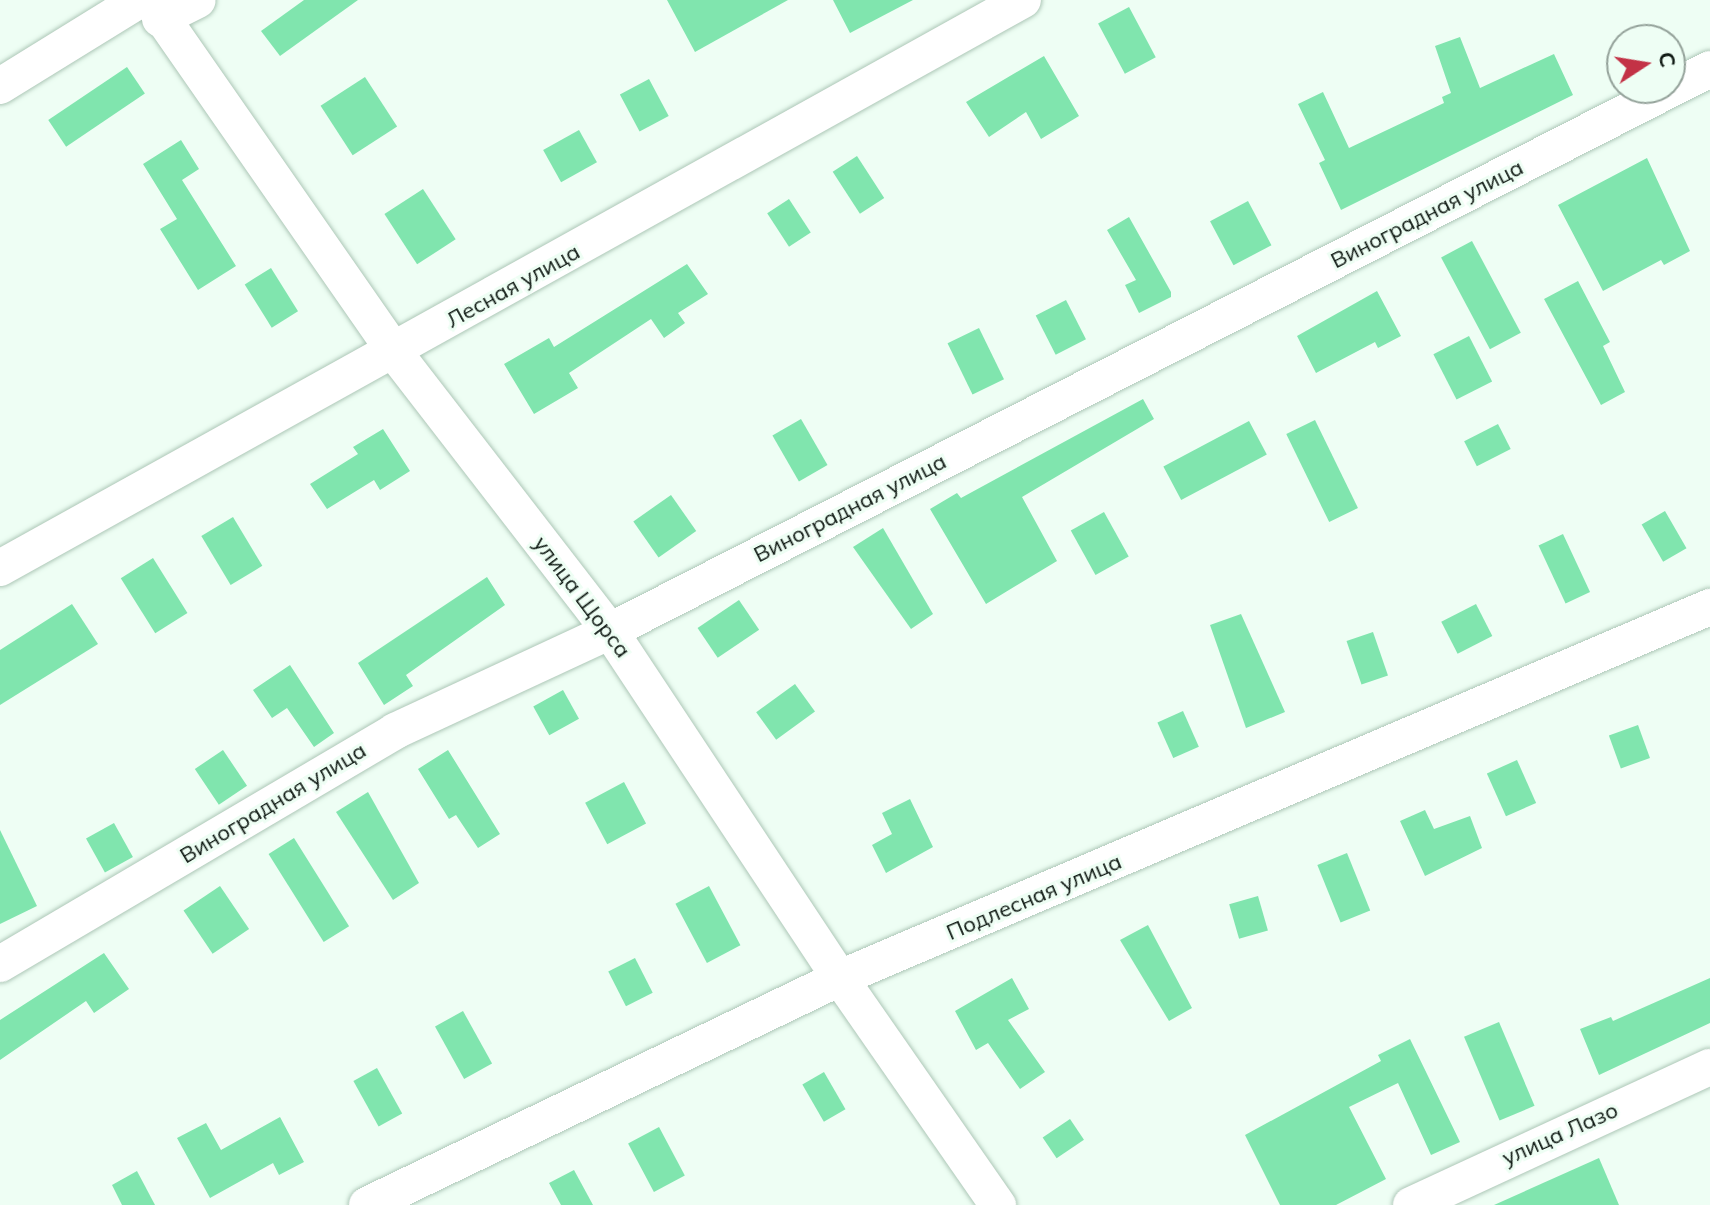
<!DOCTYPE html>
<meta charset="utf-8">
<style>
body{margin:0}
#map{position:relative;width:1710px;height:1205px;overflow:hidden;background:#eefef4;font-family:Mulish,sans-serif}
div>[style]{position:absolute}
.building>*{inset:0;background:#80e5ae;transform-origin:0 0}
.roads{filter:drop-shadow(0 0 2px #adc7b7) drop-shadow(0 0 2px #adc7b7)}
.minor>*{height:36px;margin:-18px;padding:0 18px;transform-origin:18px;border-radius:18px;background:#fff}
span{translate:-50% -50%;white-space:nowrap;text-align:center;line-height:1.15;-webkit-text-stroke:6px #eefef4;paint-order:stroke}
.street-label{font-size:22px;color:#0e1812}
.north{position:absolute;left:1606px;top:24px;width:80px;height:80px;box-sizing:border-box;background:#eefef4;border:2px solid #94a29a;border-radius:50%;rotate:78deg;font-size:22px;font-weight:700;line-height:32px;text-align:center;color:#0e1812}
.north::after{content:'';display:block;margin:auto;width:28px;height:36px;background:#c33246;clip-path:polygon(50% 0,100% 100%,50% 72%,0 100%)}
</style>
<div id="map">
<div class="building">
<div style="clip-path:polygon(304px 0,358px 0,280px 56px,261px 31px)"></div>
<div style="clip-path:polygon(667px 0,788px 0,695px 52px)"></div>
<div style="clip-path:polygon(833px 0,913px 0,850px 33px)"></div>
<div style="left:1129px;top:7px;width:57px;height:35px;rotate:62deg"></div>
<div style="clip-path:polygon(1460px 37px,1480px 88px,1554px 54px,1573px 95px,1341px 210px,1319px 163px,1325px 160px,1298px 104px,1323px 92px,1349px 148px,1444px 103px,1442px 97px,1451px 93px,1435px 46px)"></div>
<div style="clip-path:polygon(1044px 56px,1079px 116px,1041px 139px,1026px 112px,989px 137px,966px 102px)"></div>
<div style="left:127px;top:67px;width:32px;height:95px;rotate:56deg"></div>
<div style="left:365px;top:77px;width:59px;height:53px;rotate:57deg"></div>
<div style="left:649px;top:79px;width:42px;height:33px;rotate:62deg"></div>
<div style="left:579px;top:130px;width:37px;height:41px;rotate:61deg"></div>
<div style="clip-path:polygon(181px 140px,199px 169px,182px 180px,236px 266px,198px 290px,160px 229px,177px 219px,143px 164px)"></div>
<div style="left:857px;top:156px;width:50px;height:29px;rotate:57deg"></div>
<div style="clip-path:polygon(1647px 158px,1690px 251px,1664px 265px,1661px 260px,1603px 291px,1558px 205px)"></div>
<div style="left:423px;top:189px;width:60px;height:46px;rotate:57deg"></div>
<div style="left:789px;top:199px;width:40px;height:26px;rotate:57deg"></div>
<div style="left:1248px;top:201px;width:50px;height:43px;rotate:62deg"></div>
<div style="clip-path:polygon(1129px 217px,1171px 292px,1171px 297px,1139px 313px,1125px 285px,1136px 280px,1107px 230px)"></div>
<div style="left:1472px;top:241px;width:104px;height:35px;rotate:62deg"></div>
<div style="clip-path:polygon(687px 264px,708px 294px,678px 313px,685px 323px,664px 338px,651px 319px,569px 373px,578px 388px,534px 414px,504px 364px,549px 338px,554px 347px)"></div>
<div style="left:271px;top:268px;width:51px;height:31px;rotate:58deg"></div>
<div style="clip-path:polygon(1578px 281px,1610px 342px,1603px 346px,1625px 392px,1601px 405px,1544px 299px)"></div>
<div style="clip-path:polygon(1377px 291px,1401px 336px,1378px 348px,1375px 342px,1316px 373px,1297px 336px)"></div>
<div style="left:1066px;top:300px;width:44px;height:34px;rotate:63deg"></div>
<div style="left:979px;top:328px;width:57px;height:35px;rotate:64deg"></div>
<div style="left:1469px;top:336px;width:51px;height:40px;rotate:63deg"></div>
<div style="clip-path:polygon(1143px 399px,1154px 419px,1022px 497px,1057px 561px,986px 604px,930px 509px,957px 493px,961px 498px)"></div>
<div style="left:801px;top:419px;width:53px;height:33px;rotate:60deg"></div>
<div style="left:1315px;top:420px;width:98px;height:32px;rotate:64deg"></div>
<div style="left:1249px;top:421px;width:38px;height:97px;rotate:62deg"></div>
<div style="left:1498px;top:424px;width:28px;height:38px;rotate:63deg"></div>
<div style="clip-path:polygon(383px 429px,410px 471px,380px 490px,374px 480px,327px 509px,310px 484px,358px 454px,353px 447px)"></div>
<div style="left:671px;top:495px;width:44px;height:46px;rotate:55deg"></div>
<div style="left:1665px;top:511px;width:43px;height:27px;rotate:60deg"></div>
<div style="left:1104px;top:512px;width:51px;height:38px;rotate:61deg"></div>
<div style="left:233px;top:517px;width:57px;height:37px;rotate:59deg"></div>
<div style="clip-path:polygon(883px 528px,933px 614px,911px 629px,853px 547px)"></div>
<div style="left:1563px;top:534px;width:64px;height:27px;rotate:65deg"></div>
<div style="left:153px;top:558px;width:65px;height:38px;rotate:58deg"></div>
<div style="clip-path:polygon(487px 577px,505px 605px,406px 675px,413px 686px,384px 705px,358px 663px)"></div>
<div style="left:739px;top:600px;width:36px;height:50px;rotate:56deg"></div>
<div style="clip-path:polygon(72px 604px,98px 644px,0 705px,0 650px)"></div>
<div style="left:1476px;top:604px;width:36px;height:39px;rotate:63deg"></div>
<div style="clip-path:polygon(1241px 614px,1285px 712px,1246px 728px,1210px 625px)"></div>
<div style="left:1373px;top:632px;width:46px;height:28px;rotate:71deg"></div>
<div style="clip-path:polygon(290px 665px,334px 733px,314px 747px,287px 708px,272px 718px,253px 690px)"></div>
<div style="left:795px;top:684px;width:34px;height:48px;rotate:54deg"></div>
<div style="left:563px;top:690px;width:33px;height:34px;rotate:61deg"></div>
<div style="left:1183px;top:711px;width:39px;height:28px;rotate:66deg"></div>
<div style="left:1638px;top:725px;width:35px;height:31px;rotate:70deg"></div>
<div style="left:223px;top:750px;width:43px;height:34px;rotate:56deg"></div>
<div style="clip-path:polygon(448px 750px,500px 834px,478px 848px,456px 815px,449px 819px,418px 769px)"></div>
<div style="left:1517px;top:760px;width:47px;height:33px;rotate:66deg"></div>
<div style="left:624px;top:782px;width:47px;height:44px;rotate:62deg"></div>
<div style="clip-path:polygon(368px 792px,419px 883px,393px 900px,336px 812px)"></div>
<div style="clip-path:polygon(910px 799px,933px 847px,886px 873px,872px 845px,892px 834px,882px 813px)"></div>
<div style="clip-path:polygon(1425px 810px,1434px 829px,1470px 816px,1482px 848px,1425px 876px,1400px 821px)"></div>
<div style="left:114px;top:823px;width:39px;height:32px;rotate:61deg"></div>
<div style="clip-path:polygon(0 830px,37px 906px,0 924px)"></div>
<div style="left:294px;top:838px;width:104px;height:30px;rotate:58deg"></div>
<div style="left:1347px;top:853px;width:62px;height:32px;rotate:68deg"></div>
<div style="left:220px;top:886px;width:52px;height:44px;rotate:56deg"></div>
<div style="left:709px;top:886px;width:67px;height:38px;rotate:62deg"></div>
<div style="left:1258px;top:896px;width:36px;height:30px;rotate:74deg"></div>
<div style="clip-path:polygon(1148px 925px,1192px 1008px,1169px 1021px,1120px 940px)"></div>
<div style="clip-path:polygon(104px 953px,129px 989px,94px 1013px,86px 1001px,0 1060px,0 1020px)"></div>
<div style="left:635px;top:958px;width:39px;height:30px;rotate:63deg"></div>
<div style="clip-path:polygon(1012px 978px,1029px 1009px,1008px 1020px,1045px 1072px,1020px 1089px,988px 1043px,976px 1050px,955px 1011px)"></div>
<div style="clip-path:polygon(1710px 978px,1710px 1023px,1599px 1075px,1580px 1029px,1611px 1017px,1613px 1021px)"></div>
<div style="left:463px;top:1011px;width:60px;height:32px;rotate:61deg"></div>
<div style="left:1499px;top:1022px;width:91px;height:38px;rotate:67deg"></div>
<div style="clip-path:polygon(1410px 1039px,1460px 1142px,1431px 1155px,1398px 1083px,1349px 1107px,1386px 1179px,1336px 1205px,1280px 1205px,1245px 1135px,1381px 1061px,1378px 1055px)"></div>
<div style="left:377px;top:1068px;width:52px;height:27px;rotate:61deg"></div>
<div style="left:824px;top:1072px;width:43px;height:25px;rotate:60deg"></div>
<div style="clip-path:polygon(280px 1117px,304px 1162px,279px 1175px,273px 1163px,210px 1198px,177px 1138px,206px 1123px,221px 1150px)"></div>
<div style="left:1070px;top:1119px;width:25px;height:33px;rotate:56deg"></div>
<div style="left:659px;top:1127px;width:55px;height:35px;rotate:62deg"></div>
<div style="clip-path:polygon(1599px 1158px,1619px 1205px,1494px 1205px)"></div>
<div style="clip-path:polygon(574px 1170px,593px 1205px,561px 1205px,549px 1183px)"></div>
<div style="clip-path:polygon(137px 1171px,155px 1205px,122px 1205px,112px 1185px)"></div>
</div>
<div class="roads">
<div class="minor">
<div style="left:150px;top:0;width:430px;rotate:55.2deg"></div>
<div style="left:395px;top:353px;width:351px;rotate:52.3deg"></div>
<div style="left:610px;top:631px;width:416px;rotate:56.5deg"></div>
<div style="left:840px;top:978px;width:277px;rotate:55.2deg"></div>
<div style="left:160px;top:19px;width:42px;rotate:-26.6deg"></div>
<div style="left:0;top:86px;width:163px;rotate:-31.7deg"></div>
<div style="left:0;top:568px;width:1170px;rotate:-29.04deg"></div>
<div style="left:0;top:964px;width:459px;rotate:-30.5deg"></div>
<div style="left:395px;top:731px;width:237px;rotate:-24.9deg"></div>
<div style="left:610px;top:631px;width:1235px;rotate:-27.06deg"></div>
<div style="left:367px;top:1205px;width:525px;rotate:-25.64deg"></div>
<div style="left:840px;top:978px;width:946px;rotate:-23.1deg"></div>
<div style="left:1411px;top:1205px;width:329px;rotate:-24.8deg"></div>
</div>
</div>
<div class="street-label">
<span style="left:1427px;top:214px;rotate:-27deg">Виноградная улица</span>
<span style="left:513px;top:286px;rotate:-29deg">Лесная улица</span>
<span style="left:850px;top:508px;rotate:-27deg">Виноградная улица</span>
<span style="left:582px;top:597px;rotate:53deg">улица Щорса</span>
<span style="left:273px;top:803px;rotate:-31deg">Виноградная улица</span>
<span style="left:1034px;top:897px;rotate:-23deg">Подлесная улица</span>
<span style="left:1560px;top:1134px;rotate:-24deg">улица Лазо</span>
</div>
<div class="north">С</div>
</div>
